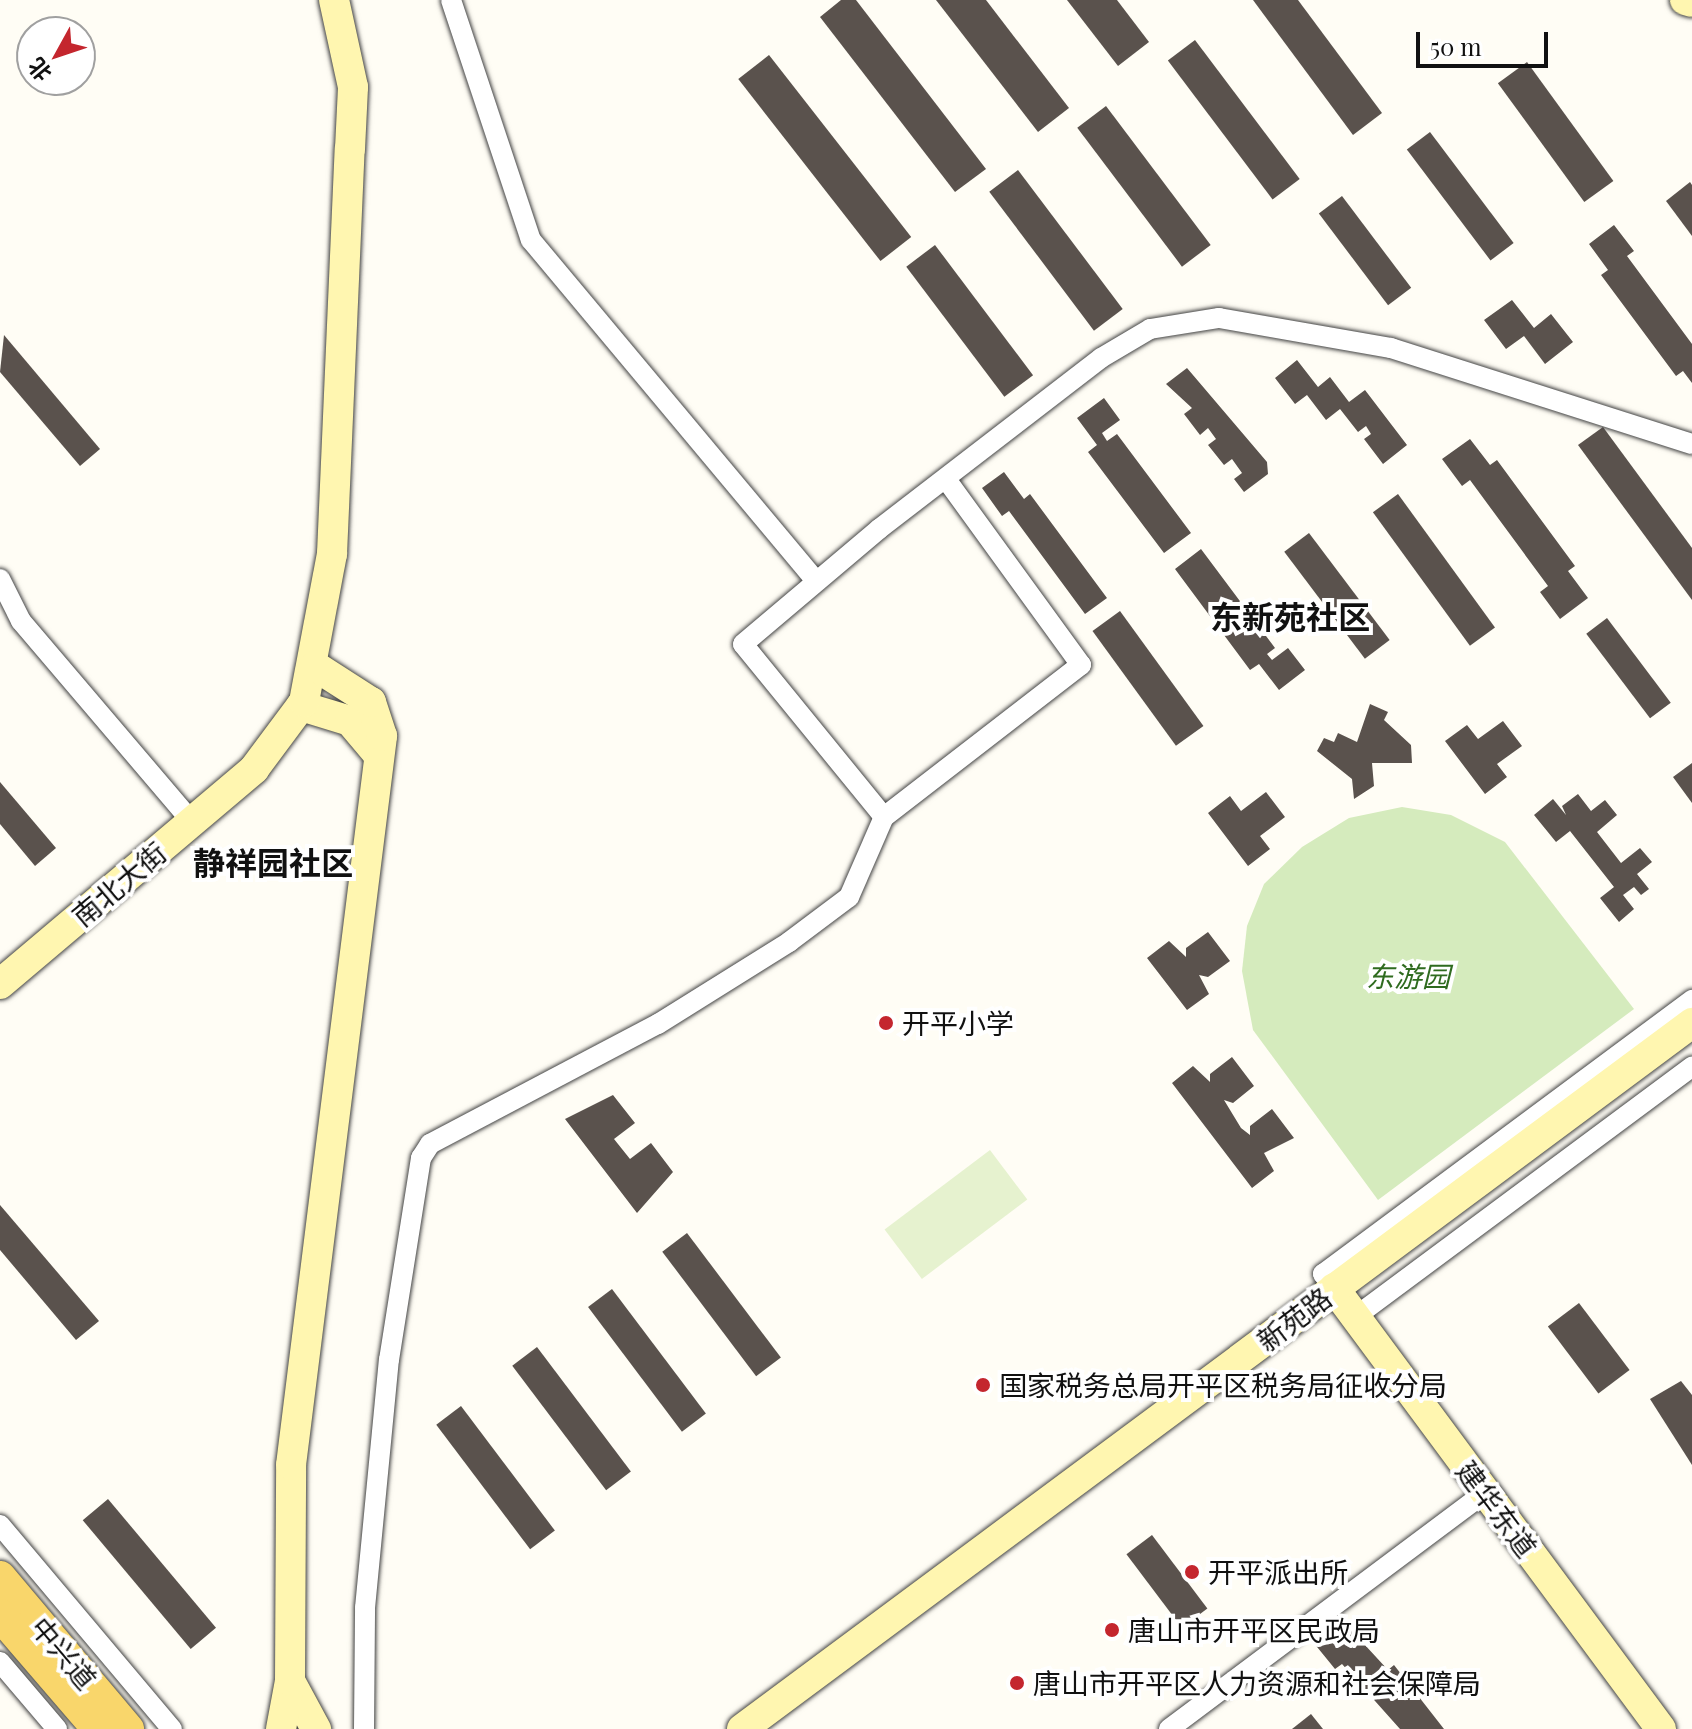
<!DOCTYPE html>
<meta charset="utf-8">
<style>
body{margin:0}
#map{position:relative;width:1692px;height:1729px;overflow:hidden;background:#fffdf5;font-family:"Playfair Display","Noto Sans SC",serif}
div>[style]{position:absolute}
.green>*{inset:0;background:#d5ebbd}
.pitch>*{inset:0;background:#e6f2cf;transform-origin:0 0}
.building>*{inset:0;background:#5a524d;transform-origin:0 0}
.roads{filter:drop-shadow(0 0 2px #444) drop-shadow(0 0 2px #444)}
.street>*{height:20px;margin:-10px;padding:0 10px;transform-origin:10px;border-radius:10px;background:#fff}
.secondary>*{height:30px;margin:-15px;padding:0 15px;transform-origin:15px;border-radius:15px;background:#fff6b0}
.primary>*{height:32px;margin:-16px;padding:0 16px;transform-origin:16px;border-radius:16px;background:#f9d66b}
.dots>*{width:22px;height:22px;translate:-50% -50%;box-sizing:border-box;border:4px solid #fff;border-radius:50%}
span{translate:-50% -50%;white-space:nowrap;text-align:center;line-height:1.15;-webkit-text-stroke:8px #fff;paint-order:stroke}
.street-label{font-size:28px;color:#111}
.park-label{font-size:28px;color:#2f6b1f;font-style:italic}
.poi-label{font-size:28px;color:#111}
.left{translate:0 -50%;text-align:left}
.quarter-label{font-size:32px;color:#111;font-weight:700}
.north{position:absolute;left:16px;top:16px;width:80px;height:80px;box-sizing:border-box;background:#fff;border:2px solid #a0a0a0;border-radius:50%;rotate:230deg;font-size:22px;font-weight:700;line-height:32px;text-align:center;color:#111}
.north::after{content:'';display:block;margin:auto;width:28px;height:36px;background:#c4262e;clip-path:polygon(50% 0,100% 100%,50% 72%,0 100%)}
.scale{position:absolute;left:1416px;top:32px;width:132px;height:36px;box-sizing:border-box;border:4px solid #111;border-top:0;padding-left:10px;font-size:24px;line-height:28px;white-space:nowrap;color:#111;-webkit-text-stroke:6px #fff;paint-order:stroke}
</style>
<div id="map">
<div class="green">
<div style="clip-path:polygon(1402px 807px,1451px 815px,1505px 842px,1634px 1009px,1378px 1200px,1253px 1030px,1242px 971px,1247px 926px,1264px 884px,1302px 847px,1349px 818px)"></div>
</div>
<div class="pitch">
<div style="left:990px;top:1150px;width:62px;height:132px;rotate:53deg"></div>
</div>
<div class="building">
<div style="clip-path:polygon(841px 0,856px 0,986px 169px,955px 192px,820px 17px)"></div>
<div style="clip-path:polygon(936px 0,986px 0,1069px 108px,1038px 132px)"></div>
<div style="clip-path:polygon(1067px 0,1117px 0,1149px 42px,1118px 66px)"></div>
<div style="clip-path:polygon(1253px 0,1298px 0,1382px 113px,1353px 135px)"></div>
<div style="left:1195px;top:40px;width:174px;height:34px;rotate:53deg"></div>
<div style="left:769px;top:55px;width:231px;height:39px;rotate:52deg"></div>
<div style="left:1527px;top:62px;width:147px;height:36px;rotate:54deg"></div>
<div style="left:1106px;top:106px;width:174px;height:36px;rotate:53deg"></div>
<div style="left:1430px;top:132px;width:139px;height:29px;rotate:53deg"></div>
<div style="left:1018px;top:170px;width:174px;height:36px;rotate:53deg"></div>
<div style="clip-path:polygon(1690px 182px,1692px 185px,1692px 236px,1666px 201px)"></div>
<div style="left:1342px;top:196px;width:115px;height:29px;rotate:53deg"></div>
<div style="clip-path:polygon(1614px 225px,1634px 251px,1627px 256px,1692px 344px,1692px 383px,1683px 371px,1676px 376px,1601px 275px,1608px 270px,1589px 244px)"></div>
<div style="left:935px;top:245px;width:163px;height:36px;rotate:53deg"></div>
<div style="clip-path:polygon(1512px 300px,1534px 328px,1551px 314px,1573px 342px,1545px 364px,1524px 336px,1506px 349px,1484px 320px)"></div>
<div style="clip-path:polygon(4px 335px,100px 449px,80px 466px,0 372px)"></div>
<div style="clip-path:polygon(1297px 360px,1318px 387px,1330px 377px,1349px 402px,1365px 390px,1407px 445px,1383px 464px,1364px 439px,1371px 434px,1366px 426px,1358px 432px,1340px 409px,1326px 420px,1307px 395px,1295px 404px,1275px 378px)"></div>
<div style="clip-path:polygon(1187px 368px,1267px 462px,1268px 474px,1244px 492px,1234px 479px,1242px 473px,1232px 459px,1224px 465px,1208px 445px,1216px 439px,1208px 428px,1200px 435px,1184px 414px,1192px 408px,1166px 384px)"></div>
<div style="clip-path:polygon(1104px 398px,1120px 420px,1102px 433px,1107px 441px,1117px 434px,1191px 533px,1164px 553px,1088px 452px,1097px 445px,1077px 418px)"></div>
<div style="clip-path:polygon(1603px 427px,1692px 548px,1692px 600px,1578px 445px)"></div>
<div style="clip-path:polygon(1470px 439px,1490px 465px,1497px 460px,1575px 566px,1568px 571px,1588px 598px,1560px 619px,1540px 592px,1548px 586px,1470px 480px,1462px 486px,1442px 459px)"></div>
<div style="clip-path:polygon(1004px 472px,1024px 499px,1030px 494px,1107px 598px,1085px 614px,1009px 511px,1002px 516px,982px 488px)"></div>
<div style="left:1398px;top:494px;width:165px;height:31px;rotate:54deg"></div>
<div style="left:1309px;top:533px;width:134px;height:31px;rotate:53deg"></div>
<div style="clip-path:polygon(1201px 549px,1275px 648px,1267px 654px,1272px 660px,1288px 648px,1305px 670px,1279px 690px,1259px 664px,1250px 670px,1175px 569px)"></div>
<div style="left:1120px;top:611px;width:142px;height:34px;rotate:54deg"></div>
<div style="left:1607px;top:618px;width:106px;height:26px;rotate:53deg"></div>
<div style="clip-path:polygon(1370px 704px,1388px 712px,1384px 720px,1411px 745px,1412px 763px,1372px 763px,1374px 786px,1354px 799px,1352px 779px,1317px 751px,1324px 738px,1334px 742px,1338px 733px,1357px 742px)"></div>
<div style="clip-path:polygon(1503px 721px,1522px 746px,1497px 764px,1507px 777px,1485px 794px,1445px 741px,1467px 725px,1478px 739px)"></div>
<div style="clip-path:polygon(1692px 763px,1692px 803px,1673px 777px)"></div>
<div style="clip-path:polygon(0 782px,56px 848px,35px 866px,0 824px)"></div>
<div style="clip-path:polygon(1266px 792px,1285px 817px,1260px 836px,1270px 849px,1248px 866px,1208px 813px,1230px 796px,1241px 811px)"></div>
<div style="clip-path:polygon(1578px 794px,1591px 811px,1605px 800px,1617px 815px,1597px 832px,1621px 863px,1640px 848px,1652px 862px,1637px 874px,1649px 889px,1641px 895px,1634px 887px,1623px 895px,1634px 909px,1619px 922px,1600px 898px,1614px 887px,1570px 831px,1556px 842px,1534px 815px,1553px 799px,1566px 815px,1562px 806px)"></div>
<div style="clip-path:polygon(1208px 932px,1230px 961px,1208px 977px,1199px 975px,1209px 994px,1187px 1010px,1147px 958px,1169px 941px,1186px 957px,1186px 948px)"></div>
<div style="clip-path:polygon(1232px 1057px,1254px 1086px,1233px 1103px,1224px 1100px,1241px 1128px,1250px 1135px,1250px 1126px,1272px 1109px,1294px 1138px,1264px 1153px,1274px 1171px,1252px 1188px,1172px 1083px,1193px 1066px,1210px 1082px,1210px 1074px)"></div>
<div style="clip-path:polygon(613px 1095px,635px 1123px,614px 1139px,630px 1159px,651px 1143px,673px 1172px,637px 1213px,565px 1119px)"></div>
<div style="clip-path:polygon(0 1205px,99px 1321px,76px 1340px,0 1250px)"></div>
<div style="left:687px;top:1233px;width:156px;height:31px;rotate:53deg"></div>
<div style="left:612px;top:1289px;width:156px;height:30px;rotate:53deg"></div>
<div style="left:1579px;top:1303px;width:84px;height:39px;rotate:53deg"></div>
<div style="left:537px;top:1347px;width:156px;height:31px;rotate:53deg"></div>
<div style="clip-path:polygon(1681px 1381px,1692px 1395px,1692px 1465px,1650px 1399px)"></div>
<div style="left:461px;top:1406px;width:156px;height:31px;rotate:53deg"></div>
<div style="left:108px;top:1499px;width:168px;height:33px;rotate:50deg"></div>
<div style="left:1152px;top:1535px;width:92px;height:32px;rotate:53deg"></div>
<div style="clip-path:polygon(1341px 1619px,1388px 1670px,1394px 1665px,1444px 1729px,1400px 1729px,1342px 1664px,1335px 1669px,1313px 1642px)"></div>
<div style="clip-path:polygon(1311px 1714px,1323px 1729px,1292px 1729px)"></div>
</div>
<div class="roads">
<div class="street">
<div style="left:451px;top:0;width:253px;rotate:71.6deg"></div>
<div style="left:531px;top:240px;width:444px;rotate:50.1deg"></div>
<div style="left:0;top:579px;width:47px;rotate:63.4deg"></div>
<div style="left:21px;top:621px;width:264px;rotate:49.6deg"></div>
<div style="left:884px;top:817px;width:223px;rotate:-129.2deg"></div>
<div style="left:743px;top:644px;width:178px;rotate:-40.2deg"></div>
<div style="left:879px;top:529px;width:280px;rotate:-37.6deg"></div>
<div style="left:1101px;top:358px;width:57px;rotate:-30.6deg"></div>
<div style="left:1150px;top:329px;width:70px;rotate:-9.1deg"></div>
<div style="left:1219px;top:318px;width:175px;rotate:9.9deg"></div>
<div style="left:1391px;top:348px;width:316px;rotate:17.7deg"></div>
<div style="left:1334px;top:1288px;width:18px;rotate:-128deg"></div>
<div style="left:1323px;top:1274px;width:460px;rotate:-36.6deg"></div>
<div style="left:1355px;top:1317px;width:420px;rotate:-36.6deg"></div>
<div style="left:0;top:1525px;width:267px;rotate:49.9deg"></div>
<div style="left:0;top:1662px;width:88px;rotate:49.6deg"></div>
<div style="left:364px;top:1729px;width:121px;rotate:-89.5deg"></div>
<div style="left:365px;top:1608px;width:249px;rotate:-84.5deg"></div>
<div style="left:389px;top:1360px;width:205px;rotate:-81deg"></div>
<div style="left:421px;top:1158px;width:17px;rotate:-57deg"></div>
<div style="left:430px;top:1144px;width:258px;rotate:-27.8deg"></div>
<div style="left:658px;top:1024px;width:155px;rotate:-32deg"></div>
<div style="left:789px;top:942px;width:75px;rotate:-36.9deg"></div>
<div style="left:849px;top:897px;width:87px;rotate:-66.4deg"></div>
<div style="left:884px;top:817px;width:249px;rotate:-37.7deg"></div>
<div style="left:1081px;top:665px;width:230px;rotate:-126deg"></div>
<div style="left:1169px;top:1729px;width:394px;rotate:-36.8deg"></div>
</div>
<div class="secondary">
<div style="left:1685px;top:0;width:7px;rotate:16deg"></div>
<div style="left:301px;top:706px;width:51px;rotate:17deg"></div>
<div style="left:350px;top:721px;width:40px;rotate:50deg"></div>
<div style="left:0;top:984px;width:333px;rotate:-40.2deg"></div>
<div style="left:254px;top:769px;width:84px;rotate:-53.3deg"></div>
<div style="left:304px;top:702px;width:151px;rotate:-79.3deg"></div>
<div style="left:332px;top:554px;width:405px;rotate:-87.5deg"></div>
<div style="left:350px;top:149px;width:62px;rotate:-87.2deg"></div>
<div style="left:353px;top:87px;width:89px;rotate:-102.3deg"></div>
<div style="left:1334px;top:1288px;width:549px;rotate:53.44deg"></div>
<div style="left:290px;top:1681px;width:55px;rotate:61.6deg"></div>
<div style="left:281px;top:1729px;width:49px;rotate:-79.4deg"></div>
<div style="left:290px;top:1681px;width:216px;rotate:-89.7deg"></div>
<div style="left:291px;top:1465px;width:735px;rotate:-82.88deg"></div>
<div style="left:382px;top:736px;width:36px;rotate:-108deg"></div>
<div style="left:371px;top:702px;width:67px;rotate:-147.3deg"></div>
<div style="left:742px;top:1729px;width:1184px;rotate:-36.62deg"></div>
</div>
<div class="primary">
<div style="left:0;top:1577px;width:199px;rotate:49.9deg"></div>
<div style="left:0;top:1615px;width:150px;rotate:49.3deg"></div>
</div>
</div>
<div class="dots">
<div style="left:886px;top:1023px;background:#c4262e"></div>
<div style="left:983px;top:1385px;background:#c4262e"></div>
<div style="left:1192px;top:1572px;background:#c4262e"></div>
<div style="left:1112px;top:1630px;background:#c4262e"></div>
<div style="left:1017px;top:1683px;background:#c4262e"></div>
</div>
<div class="street-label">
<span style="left:119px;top:884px;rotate:-40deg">南北大街</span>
<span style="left:1294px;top:1319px;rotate:-37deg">新苑路</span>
<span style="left:1497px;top:1509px;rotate:53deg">建华东道</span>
<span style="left:64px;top:1653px;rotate:50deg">中兴道</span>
</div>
<div class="park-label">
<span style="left:1408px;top:976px">东游园</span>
</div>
<div class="poi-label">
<span class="left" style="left:902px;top:1023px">开平小学</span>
<span class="left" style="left:999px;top:1385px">国家税务总局开平区税务局征收分局</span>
<span class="left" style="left:1208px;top:1572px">开平派出所</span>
<span class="left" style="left:1128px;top:1630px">唐山市开平区民政局</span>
<span class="left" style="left:1033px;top:1683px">唐山市开平区人力资源和社会保障局</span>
</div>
<div class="quarter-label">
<span style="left:1290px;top:616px">东新苑社区</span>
<span style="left:273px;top:862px">静祥园社区</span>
</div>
<div class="north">北</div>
<div class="scale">50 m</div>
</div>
